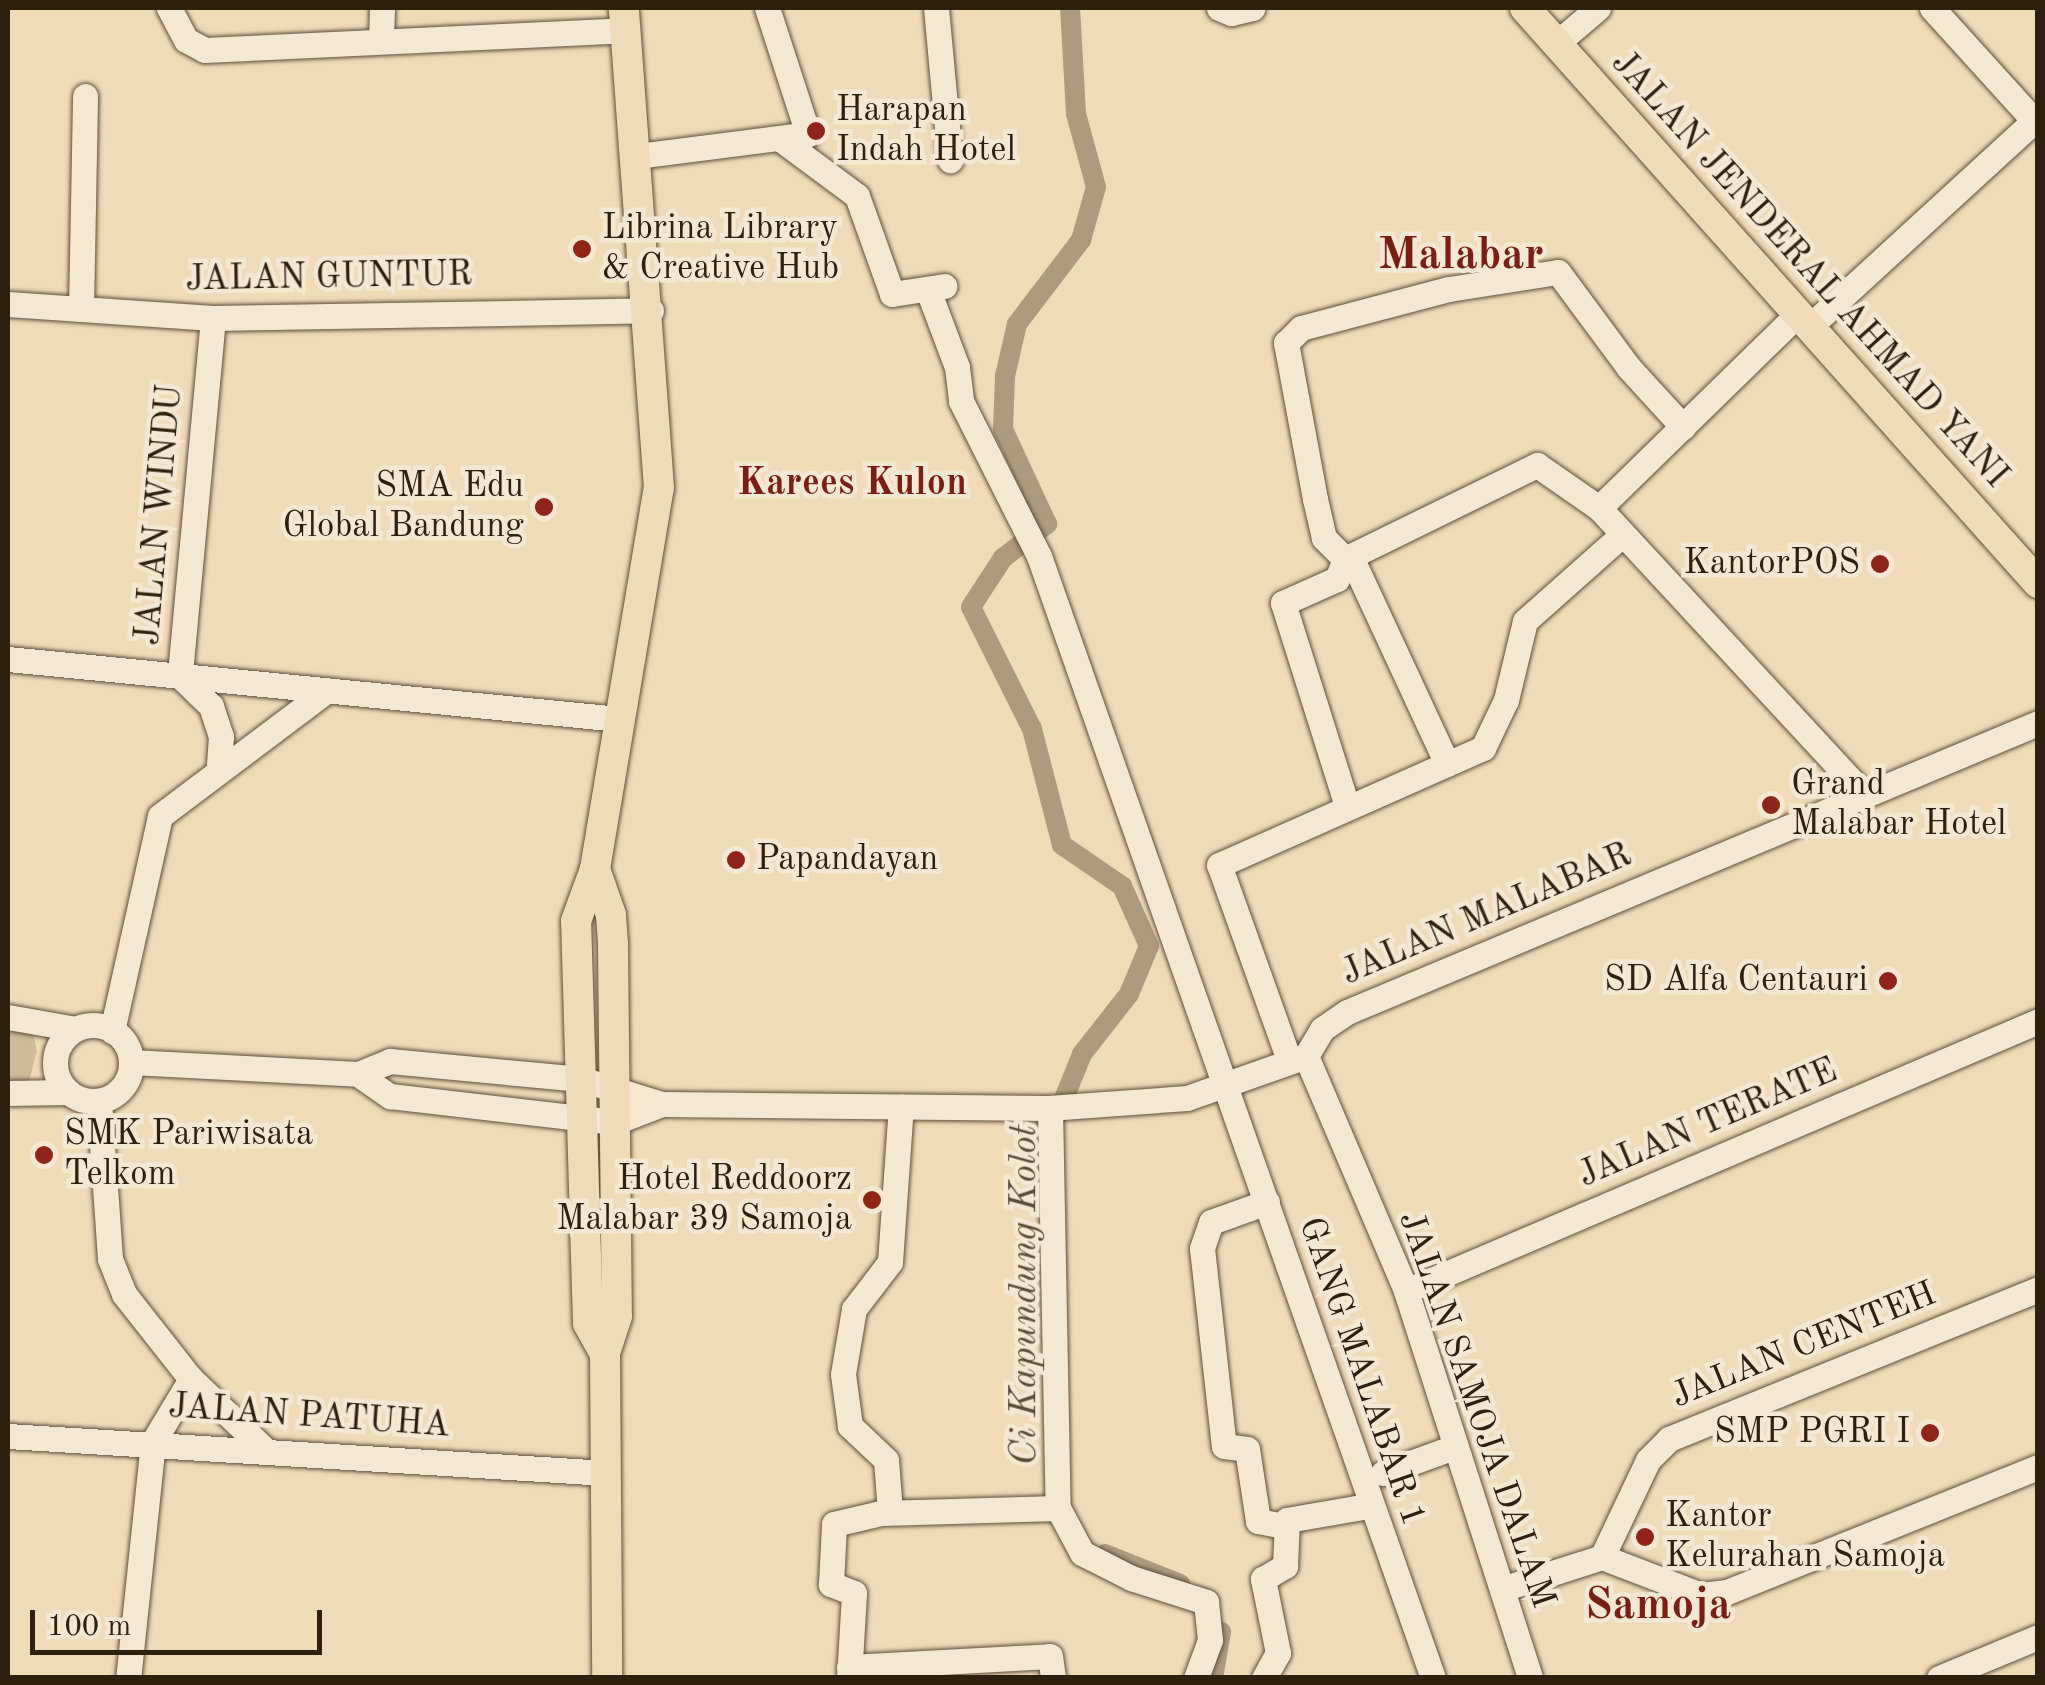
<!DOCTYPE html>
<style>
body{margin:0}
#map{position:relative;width:2045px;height:1685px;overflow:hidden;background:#f0dbb9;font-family:"Old Standard TT",serif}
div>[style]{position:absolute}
.green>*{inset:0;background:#cfbb9c}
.canal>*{height:20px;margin:-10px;padding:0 10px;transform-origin:10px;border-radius:10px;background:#ae9b7f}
.roads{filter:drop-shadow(0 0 2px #5f4f39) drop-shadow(0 0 2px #5f4f39)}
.minor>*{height:25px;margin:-12.5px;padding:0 12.5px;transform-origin:12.5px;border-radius:12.5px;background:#f5e8d2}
.minor>.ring{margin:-12.5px;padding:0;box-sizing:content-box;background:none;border:25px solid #f5e8d2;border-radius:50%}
.major>*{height:30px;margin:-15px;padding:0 15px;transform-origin:15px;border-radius:15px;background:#f0dbb9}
.dots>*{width:28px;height:28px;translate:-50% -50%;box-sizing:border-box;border:5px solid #f5e8d2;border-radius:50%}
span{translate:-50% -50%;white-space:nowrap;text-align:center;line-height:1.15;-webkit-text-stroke:9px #f5e8d2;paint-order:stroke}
.poi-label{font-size:35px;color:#2f200e}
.left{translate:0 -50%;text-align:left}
.right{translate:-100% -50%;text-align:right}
.street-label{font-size:35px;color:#2f200e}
.neighbourhood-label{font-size:38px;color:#7a1f14;font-weight:700}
.water-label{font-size:38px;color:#5b4b36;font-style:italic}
.district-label{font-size:45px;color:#7a1f14;font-weight:700}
.frame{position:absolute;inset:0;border:10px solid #2f200e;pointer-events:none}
.scale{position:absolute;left:30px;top:1610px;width:292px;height:45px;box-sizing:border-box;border:5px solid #2f200e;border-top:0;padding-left:12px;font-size:30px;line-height:35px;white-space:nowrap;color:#2f200e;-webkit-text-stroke:8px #f5e8d2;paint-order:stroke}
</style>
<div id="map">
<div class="green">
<div style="clip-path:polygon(8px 1005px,33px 1032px,37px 1051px,29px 1081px,8px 1088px)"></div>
</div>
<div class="canal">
<div style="left:1057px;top:1116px;width:67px;rotate:-68deg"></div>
<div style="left:1082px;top:1054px;width:76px;rotate:-51.9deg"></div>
<div style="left:1129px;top:994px;width:52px;rotate:-67.4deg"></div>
<div style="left:1149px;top:946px;width:66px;rotate:-114.2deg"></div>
<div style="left:1122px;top:886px;width:73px;rotate:-145.7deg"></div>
<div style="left:1062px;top:845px;width:120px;rotate:-104.5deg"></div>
<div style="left:1032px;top:729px;width:136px;rotate:-116.6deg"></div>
<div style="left:971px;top:607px;width:59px;rotate:-56.9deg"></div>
<div style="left:1003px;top:558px;width:56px;rotate:-37.7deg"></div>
<div style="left:1047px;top:524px;width:105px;rotate:-114.9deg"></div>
<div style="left:1003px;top:429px;width:53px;rotate:-87.8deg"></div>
<div style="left:1005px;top:376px;width:53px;rotate:-77deg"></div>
<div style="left:1017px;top:324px;width:106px;rotate:-52.7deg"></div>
<div style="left:1081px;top:240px;width:55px;rotate:-74.2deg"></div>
<div style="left:1096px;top:187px;width:76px;rotate:-105.3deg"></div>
<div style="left:1076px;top:114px;width:106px;rotate:-93.2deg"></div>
<div style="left:1105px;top:1554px;width:81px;rotate:21.8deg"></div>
<div style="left:1213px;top:1678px;width:47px;rotate:-80.1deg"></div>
</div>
<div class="roads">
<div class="minor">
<div style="left:169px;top:8px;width:36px;rotate:62deg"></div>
<div style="left:186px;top:40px;width:21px;rotate:28deg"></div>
<div style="left:205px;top:50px;width:420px;rotate:-2.7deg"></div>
<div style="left:936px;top:8px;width:153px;rotate:84.7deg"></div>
<div style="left:1219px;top:8px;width:13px;rotate:23deg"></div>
<div style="left:1231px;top:13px;width:22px;rotate:-13deg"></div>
<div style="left:1932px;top:8px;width:158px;rotate:47.8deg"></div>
<div style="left:381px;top:38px;width:30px;rotate:-88deg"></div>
<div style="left:1557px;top:43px;width:54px;rotate:-40.5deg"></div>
<div style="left:779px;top:138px;width:97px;rotate:36.6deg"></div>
<div style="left:857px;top:196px;width:104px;rotate:70.3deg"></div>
<div style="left:892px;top:294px;width:53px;rotate:-8.7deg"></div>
<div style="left:637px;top:156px;width:172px;rotate:-7.3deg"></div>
<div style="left:808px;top:134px;width:133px;rotate:-108deg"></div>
<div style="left:928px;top:290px;width:82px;rotate:69.4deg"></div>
<div style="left:957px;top:367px;width:34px;rotate:83deg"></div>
<div style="left:961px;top:401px;width:174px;rotate:63.3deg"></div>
<div style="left:1039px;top:556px;width:1189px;rotate:70.65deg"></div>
<div style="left:8px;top:304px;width:205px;rotate:3.9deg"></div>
<div style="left:213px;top:318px;width:438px;rotate:-1deg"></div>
<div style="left:81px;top:309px;width:213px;rotate:-88.9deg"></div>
<div style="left:213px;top:318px;width:360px;rotate:95.3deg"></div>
<div style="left:180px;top:676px;width:43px;rotate:44.1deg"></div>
<div style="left:211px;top:706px;width:32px;rotate:72deg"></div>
<div style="left:221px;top:736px;width:31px;rotate:94deg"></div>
<div style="left:1808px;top:328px;width:306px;rotate:-42.5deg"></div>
<div style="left:1599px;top:508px;width:277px;rotate:-44.3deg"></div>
<div style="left:1351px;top:557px;width:228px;rotate:65.1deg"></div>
<div style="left:1345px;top:559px;width:30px;rotate:-135deg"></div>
<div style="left:1324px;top:538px;width:40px;rotate:-103deg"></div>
<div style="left:1315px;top:499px;width:159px;rotate:-100.5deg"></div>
<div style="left:1286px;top:343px;width:21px;rotate:-45deg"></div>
<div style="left:1301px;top:328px;width:153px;rotate:-14.8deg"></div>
<div style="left:1449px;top:289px;width:110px;rotate:-8.9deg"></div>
<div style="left:1558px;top:272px;width:119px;rotate:53.5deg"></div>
<div style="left:1629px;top:368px;width:80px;rotate:47.5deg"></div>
<div style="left:8px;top:659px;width:614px;rotate:5.61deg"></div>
<div style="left:1347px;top:806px;width:213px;rotate:-107.5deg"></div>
<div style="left:1283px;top:603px;width:59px;rotate:-24deg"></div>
<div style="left:1337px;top:579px;width:22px;rotate:-68deg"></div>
<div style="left:1345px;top:559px;width:214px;rotate:-26.1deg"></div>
<div style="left:1537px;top:465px;width:75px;rotate:34.7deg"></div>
<div style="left:1599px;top:508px;width:387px;rotate:47.2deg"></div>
<div style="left:8px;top:1017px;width:69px;rotate:10deg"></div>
<div class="ring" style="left:55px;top:1025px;width:51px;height:51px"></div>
<div style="left:112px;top:1031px;width:220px;rotate:-77.4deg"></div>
<div style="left:160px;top:816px;width:209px;rotate:-37deg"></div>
<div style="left:1306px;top:1056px;width:255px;rotate:66.9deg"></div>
<div style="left:1406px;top:1291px;width:406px;rotate:72.2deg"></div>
<div style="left:1289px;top:1060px;width:207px;rotate:-109.7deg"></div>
<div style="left:1219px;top:865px;width:289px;rotate:-23.9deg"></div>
<div style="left:1483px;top:748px;width:53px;rotate:-64.4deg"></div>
<div style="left:1506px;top:700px;width:81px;rotate:-76.5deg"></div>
<div style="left:1525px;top:621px;width:131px;rotate:-41.6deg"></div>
<div style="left:131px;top:1062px;width:227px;rotate:3deg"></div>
<div style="left:358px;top:1074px;width:35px;rotate:-22deg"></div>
<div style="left:390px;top:1061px;width:192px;rotate:5.4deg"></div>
<div style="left:581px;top:1079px;width:85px;rotate:17.2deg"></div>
<div style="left:358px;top:1074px;width:39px;rotate:35deg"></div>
<div style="left:390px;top:1096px;width:226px;rotate:6.6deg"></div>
<div style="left:615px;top:1122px;width:50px;rotate:-21deg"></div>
<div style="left:662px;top:1104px;width:386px;rotate:0.6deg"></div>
<div style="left:1048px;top:1108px;width:139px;rotate:-4.1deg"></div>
<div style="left:1187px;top:1098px;width:126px;rotate:-19.4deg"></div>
<div style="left:1306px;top:1056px;width:31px;rotate:-59deg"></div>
<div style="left:1322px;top:1029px;width:30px;rotate:-34deg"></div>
<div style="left:1347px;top:1012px;width:749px;rotate:-22.7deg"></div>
<div style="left:8px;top:1093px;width:60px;rotate:-1deg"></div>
<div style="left:99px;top:1101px;width:158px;rotate:86deg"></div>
<div style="left:110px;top:1259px;width:38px;rotate:68deg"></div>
<div style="left:124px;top:1294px;width:108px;rotate:51.8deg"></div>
<div style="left:191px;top:1379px;width:74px;rotate:121.1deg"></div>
<div style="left:153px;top:1442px;width:237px;rotate:96deg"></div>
<div style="left:1050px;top:1108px;width:400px;rotate:88.9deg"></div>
<div style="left:1267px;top:1202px;width:59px;rotate:160.3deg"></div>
<div style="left:1211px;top:1222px;width:28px;rotate:109deg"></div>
<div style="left:1202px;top:1248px;width:199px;rotate:83.7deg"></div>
<div style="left:1224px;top:1446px;width:23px;rotate:7deg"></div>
<div style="left:1247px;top:1449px;width:73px;rotate:81.3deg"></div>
<div style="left:1258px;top:1521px;width:25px;rotate:11deg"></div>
<div style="left:1406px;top:1291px;width:687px;rotate:-23.13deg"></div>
<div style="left:191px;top:1379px;width:101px;rotate:43.8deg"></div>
<div style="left:8px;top:1436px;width:599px;rotate:3.54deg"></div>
<div style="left:1383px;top:1473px;width:76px;rotate:-20.1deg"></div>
<div style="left:890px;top:1512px;width:52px;rotate:-94.4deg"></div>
<div style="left:886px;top:1460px;width:50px;rotate:-136.6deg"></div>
<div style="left:850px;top:1426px;width:52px;rotate:-97.7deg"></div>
<div style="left:843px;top:1374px;width:66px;rotate:-80.4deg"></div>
<div style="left:854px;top:1309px;width:59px;rotate:-52.5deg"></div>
<div style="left:890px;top:1262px;width:156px;rotate:-86deg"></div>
<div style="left:1602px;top:1557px;width:107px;rotate:-64.6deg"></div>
<div style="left:1648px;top:1460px;width:30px;rotate:-45deg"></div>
<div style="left:1669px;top:1439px;width:398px;rotate:-22.1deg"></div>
<div style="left:1502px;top:1589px;width:105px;rotate:-17.7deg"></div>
<div style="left:1602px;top:1557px;width:106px;rotate:21deg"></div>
<div style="left:1701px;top:1595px;width:26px;rotate:-7deg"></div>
<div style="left:1727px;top:1592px;width:335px;rotate:-21.9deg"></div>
<div style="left:849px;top:1667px;width:201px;rotate:-3.1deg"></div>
<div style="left:1050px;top:1656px;width:22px;rotate:82deg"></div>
<div style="left:849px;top:1678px;width:85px;rotate:-86.6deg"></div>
<div style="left:854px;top:1593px;width:25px;rotate:-159deg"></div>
<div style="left:831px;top:1584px;width:60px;rotate:-87.1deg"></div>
<div style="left:834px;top:1524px;width:48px;rotate:-13.2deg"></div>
<div style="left:881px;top:1513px;width:177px;rotate:-1.6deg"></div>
<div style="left:1058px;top:1508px;width:51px;rotate:61.9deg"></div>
<div style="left:1082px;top:1553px;width:55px;rotate:27deg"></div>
<div style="left:1131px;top:1578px;width:79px;rotate:17.7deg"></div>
<div style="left:1206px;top:1602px;width:38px;rotate:84deg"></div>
<div style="left:1210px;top:1640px;width:40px;rotate:110.2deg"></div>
<div style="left:1264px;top:1678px;width:29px;rotate:-61deg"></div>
<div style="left:1278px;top:1653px;width:76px;rotate:-101.5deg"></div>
<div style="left:1263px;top:1579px;width:26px;rotate:-31deg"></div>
<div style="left:1285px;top:1566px;width:46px;rotate:-87.5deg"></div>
<div style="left:1287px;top:1520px;width:82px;rotate:-9.8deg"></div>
<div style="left:1939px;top:1678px;width:107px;rotate:-22.5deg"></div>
</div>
<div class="major">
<div style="left:1525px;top:8px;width:771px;rotate:48.26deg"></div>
<div style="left:595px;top:869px;width:49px;rotate:70.8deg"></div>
<div style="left:611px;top:915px;width:30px;rotate:86deg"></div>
<div style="left:613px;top:945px;width:371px;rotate:89.4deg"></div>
<div style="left:617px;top:1316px;width:40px;rotate:108deg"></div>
<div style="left:605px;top:1354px;width:324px;rotate:89.6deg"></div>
<div style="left:605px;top:1354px;width:35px;rotate:-119deg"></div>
<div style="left:588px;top:1323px;width:402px;rotate:-91.7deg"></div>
<div style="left:576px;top:921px;width:55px;rotate:-69.9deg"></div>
<div style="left:595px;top:869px;width:386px;rotate:-80.5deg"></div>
<div style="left:659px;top:488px;width:481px;rotate:-94.2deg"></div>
</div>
</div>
<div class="dots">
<div style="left:816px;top:131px;background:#8f2418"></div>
<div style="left:582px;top:249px;background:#8f2418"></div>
<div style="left:544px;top:507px;background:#8f2418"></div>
<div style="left:1880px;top:564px;background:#8f2418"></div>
<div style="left:1771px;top:805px;background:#8f2418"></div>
<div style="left:736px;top:860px;background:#8f2418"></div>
<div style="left:1888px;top:981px;background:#8f2418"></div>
<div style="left:44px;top:1155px;background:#8f2418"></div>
<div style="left:872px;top:1200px;background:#8f2418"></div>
<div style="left:1930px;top:1433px;background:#8f2418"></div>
<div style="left:1645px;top:1537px;background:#8f2418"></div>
</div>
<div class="poi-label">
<span class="left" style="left:836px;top:131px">Harapan<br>Indah Hotel</span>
<span class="left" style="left:602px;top:249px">Librina Library<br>&amp; Creative Hub</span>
<span class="right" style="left:524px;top:507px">SMA Edu<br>Global Bandung</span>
<span class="right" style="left:1860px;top:564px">KantorPOS</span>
<span class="left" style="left:1791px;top:805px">Grand<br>Malabar Hotel</span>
<span class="left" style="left:756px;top:860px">Papandayan</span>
<span class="right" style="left:1868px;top:981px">SD Alfa Centauri</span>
<span class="left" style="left:64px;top:1155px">SMK Pariwisata<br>Telkom</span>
<span class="right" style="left:852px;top:1200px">Hotel Reddoorz<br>Malabar 39 Samoja</span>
<span class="right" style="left:1910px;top:1433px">SMP PGRI I</span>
<span class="left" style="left:1665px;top:1537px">Kantor<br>Kelurahan Samoja</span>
</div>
<div class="street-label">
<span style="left:1809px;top:270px;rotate:48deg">JALAN JENDERAL AHMAD YANI</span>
<span style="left:329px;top:278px;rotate:-1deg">JALAN GUNTUR</span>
<span style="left:160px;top:515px;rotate:-85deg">JALAN WINDU</span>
<span style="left:1487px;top:915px;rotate:-23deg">JALAN MALABAR</span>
<span style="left:1708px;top:1124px;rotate:-23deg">JALAN TERATE</span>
<span style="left:1804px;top:1346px;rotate:-22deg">JALAN CENTEH</span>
<span style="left:1361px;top:1372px;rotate:71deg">GANG MALABAR 1</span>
<span style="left:1476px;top:1410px;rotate:71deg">JALAN SAMOJA DALAM</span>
<span style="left:309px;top:1417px;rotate:4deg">JALAN PATUHA</span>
</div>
<div class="neighbourhood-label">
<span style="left:852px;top:485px">Karees Kulon</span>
</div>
<div class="water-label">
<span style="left:1026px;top:1295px;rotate:-90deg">Ci Kapundung Kolot</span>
</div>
<div class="district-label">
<span style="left:1461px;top:257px">Malabar</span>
<span style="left:1658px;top:1607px">Samoja</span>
</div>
<div class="frame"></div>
<div class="scale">100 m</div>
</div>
